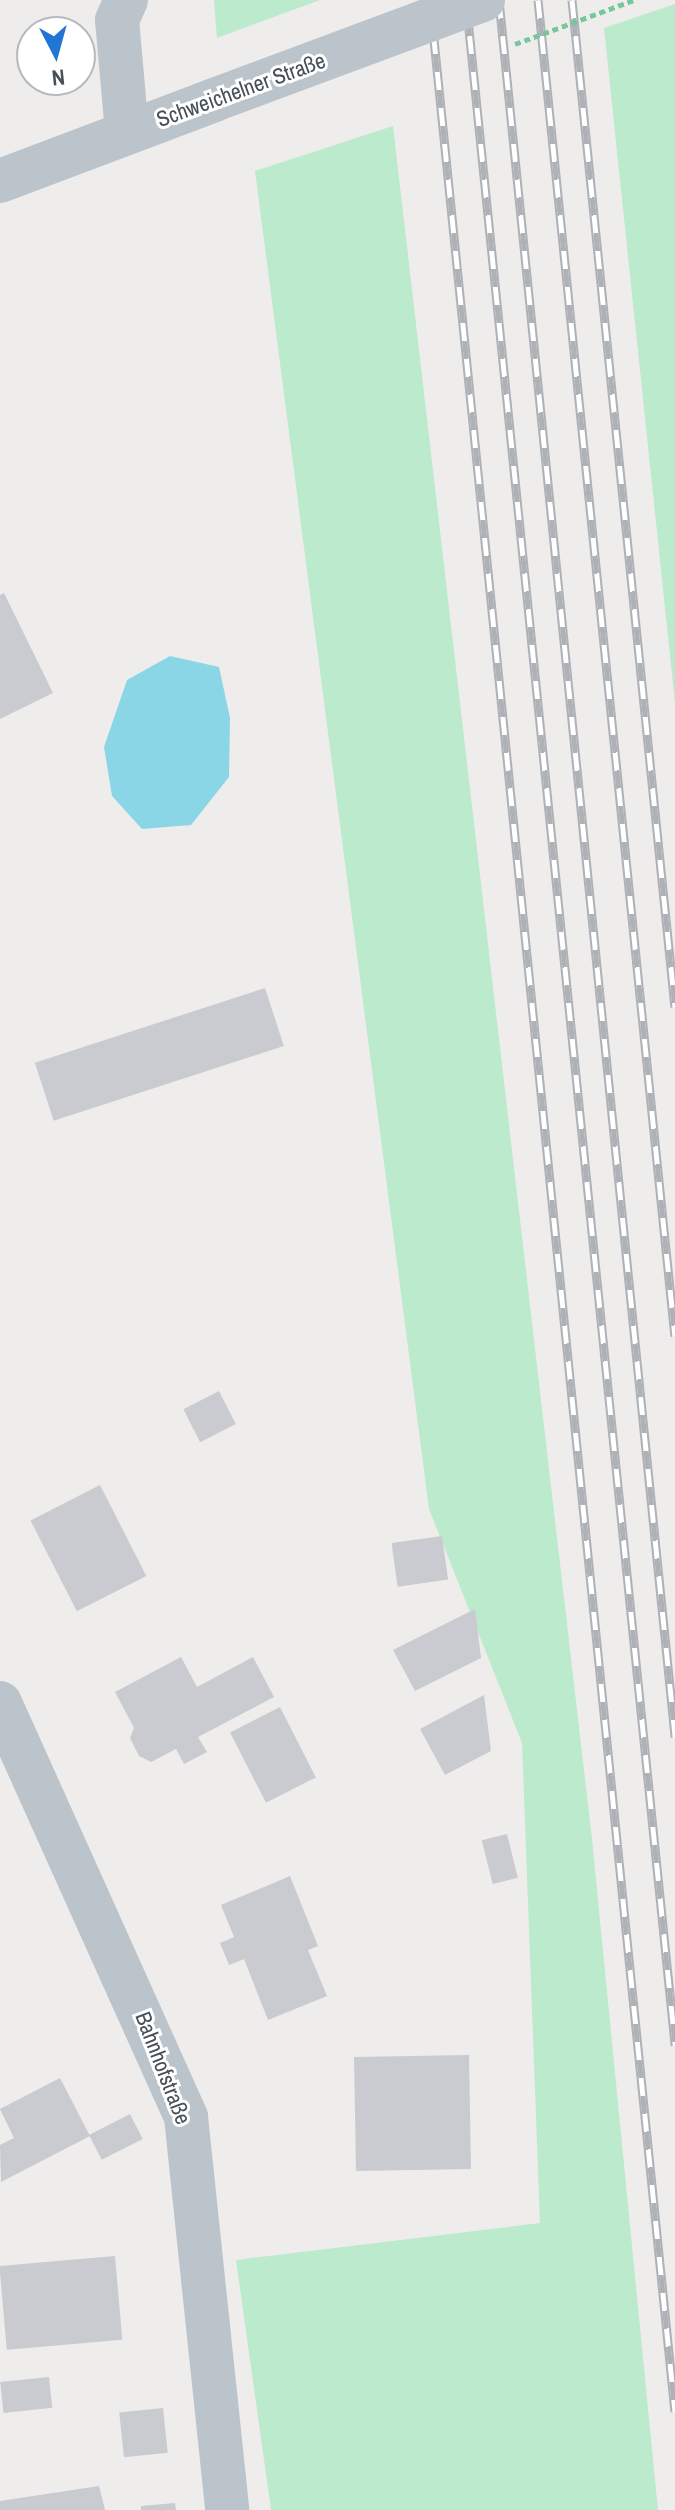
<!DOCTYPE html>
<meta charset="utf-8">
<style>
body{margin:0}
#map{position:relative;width:675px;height:2510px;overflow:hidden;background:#efecec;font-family:"Archivo Narrow",sans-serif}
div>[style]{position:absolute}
.green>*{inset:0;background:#bbebcc}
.water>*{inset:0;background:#8ad6e7}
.building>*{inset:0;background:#c9cbd1;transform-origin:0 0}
.minor>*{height:44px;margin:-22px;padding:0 22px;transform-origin:22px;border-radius:22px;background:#bbc4cb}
.rail>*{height:9px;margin-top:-4.5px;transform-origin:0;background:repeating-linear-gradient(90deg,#fff 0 18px,#aeb2b6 0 36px);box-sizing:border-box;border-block:2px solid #aeb2b6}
.path-bridge>*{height:5px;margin-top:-2.5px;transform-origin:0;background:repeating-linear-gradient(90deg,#75c79c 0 6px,transparent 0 10px)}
.minor-bridge>*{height:44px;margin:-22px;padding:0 22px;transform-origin:22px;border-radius:22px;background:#bbc4cb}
span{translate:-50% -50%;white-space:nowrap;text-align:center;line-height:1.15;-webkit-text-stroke:6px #fff;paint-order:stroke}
.street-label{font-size:22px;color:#455058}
.north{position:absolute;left:16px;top:16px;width:80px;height:80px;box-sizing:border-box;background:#fff;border:2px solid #b5b9bc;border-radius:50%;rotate:174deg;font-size:22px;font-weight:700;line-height:32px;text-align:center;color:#455058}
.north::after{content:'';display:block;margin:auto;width:28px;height:36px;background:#2175d3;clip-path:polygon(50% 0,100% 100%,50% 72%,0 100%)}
</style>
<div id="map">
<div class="green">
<div style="clip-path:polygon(214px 0,320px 0,217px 38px)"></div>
<div style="clip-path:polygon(675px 4px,675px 703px,604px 28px)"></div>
<div style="clip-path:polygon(393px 126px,592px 1839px,658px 2510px,271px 2510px,236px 2260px,540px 2223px,522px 1743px,429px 1509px,255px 171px)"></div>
</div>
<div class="water">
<div style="clip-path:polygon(170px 656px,219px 667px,230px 718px,229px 777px,191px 825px,142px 829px,112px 796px,104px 747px,127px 680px)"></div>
</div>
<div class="building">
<div style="clip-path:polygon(4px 593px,53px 693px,0 719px,0 595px)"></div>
<div style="left:265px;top:988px;width:61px;height:242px;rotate:72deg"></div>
<div style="left:219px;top:1391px;width:37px;height:40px;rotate:63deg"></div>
<div style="left:100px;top:1485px;width:102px;height:78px;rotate:63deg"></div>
<div style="left:442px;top:1536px;width:44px;height:51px;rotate:82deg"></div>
<div style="clip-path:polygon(475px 1609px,481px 1658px,415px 1691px,393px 1650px)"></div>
<div style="clip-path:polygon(181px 1657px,197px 1687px,253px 1657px,274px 1697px,198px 1737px,207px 1752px,184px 1764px,176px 1749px,151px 1762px,139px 1756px,130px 1738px,134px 1728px,115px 1692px)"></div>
<div style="clip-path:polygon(484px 1695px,491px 1751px,445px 1775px,420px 1729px)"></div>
<div style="left:280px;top:1707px;width:79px;height:56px;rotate:63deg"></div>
<div style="left:507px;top:1834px;width:45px;height:26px;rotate:76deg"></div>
<div style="clip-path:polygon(290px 1876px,318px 1946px,308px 1950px,327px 1996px,268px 2020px,244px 1959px,229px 1965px,220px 1943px,234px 1937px,221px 1905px)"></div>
<div style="left:469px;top:2055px;width:114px;height:115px;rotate:89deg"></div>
<div style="clip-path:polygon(60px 2078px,90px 2136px,1px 2182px,0 2145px,14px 2138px,0 2109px)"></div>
<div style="left:130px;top:2114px;width:28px;height:46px;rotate:63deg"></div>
<div style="left:115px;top:2256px;width:84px;height:116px;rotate:85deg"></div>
<div style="left:49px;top:2377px;width:31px;height:49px;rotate:84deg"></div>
<div style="left:163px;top:2408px;width:45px;height:44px;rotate:84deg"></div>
<div style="clip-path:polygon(99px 2486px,105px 2510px,0 2510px,0 2501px)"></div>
<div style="clip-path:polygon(175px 2503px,176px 2510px,141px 2510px,141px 2506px)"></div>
</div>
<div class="minor">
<div style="left:126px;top:0;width:22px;rotate:114deg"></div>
<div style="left:117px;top:20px;width:111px;rotate:84.9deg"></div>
<div style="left:0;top:181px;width:229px;rotate:-20.7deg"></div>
<div style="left:0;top:1703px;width:454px;rotate:65.8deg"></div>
<div style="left:186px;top:2117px;width:395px;rotate:84deg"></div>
</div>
<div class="rail">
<div style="left:430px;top:0;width:2424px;rotate:84.2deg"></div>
<div style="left:466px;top:0;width:2056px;rotate:84.16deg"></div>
<div style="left:499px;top:0;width:1746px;rotate:84.21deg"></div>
<div style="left:538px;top:0;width:1343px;rotate:84.15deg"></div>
<div style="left:572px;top:0;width:1012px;rotate:84.16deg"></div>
</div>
<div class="path-bridge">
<div style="left:515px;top:44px;width:127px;rotate:-20.3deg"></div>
</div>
<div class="minor-bridge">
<div style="left:214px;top:100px;width:287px;rotate:-20.4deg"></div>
</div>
<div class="street-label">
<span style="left:241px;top:90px;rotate:-20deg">Schweichelner Straße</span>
<span style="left:163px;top:2068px;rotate:69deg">Bahnhofstraße</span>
</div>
<div class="north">N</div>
</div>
